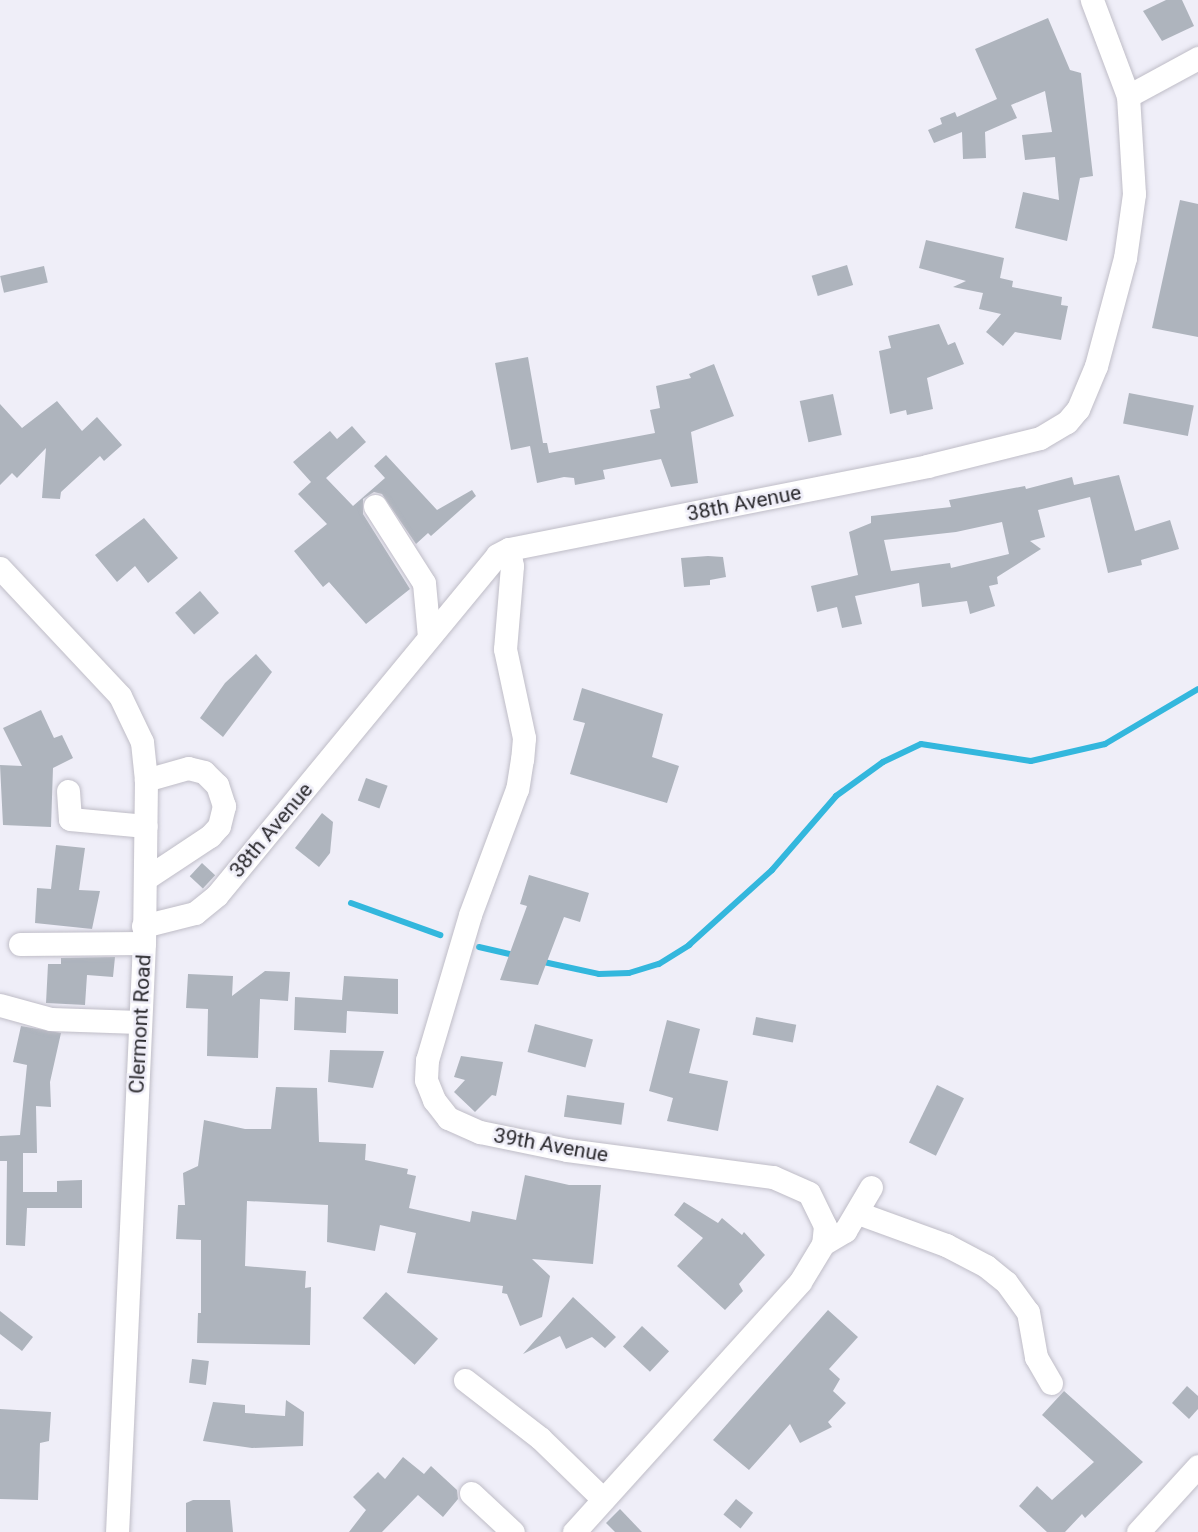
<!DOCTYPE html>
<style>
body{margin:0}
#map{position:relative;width:1198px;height:1532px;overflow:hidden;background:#efeef8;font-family:Roboto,sans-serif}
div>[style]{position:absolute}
.stream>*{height:6px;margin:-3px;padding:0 3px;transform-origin:3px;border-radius:3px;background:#33b7dd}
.building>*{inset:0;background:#aeb4bd;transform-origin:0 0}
.roads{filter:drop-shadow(0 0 2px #bfbdc7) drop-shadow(0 0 2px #bfbdc7)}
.minor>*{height:23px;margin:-11.5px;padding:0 11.5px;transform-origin:11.5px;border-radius:11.5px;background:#fff}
span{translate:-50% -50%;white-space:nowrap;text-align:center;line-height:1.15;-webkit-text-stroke:5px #efeef8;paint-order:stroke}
.street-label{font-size:21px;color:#2a292d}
</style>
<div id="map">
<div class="stream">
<div style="left:351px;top:903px;width:95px;rotate:19.8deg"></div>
<div style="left:479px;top:947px;width:37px;rotate:13deg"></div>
<div style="left:539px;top:961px;width:61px;rotate:12.2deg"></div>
<div style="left:599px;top:974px;width:30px;rotate:-2deg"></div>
<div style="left:629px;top:973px;width:31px;rotate:-17deg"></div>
<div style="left:659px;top:964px;width:36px;rotate:-32deg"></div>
<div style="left:689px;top:945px;width:112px;rotate:-42.1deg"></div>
<div style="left:772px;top:870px;width:98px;rotate:-49.1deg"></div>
<div style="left:836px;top:796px;width:58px;rotate:-35.9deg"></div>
<div style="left:883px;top:762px;width:42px;rotate:-25.3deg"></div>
<div style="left:921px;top:744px;width:111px;rotate:8.8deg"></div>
<div style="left:1031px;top:761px;width:76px;rotate:-12.9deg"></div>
<div style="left:1105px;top:744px;width:108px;rotate:-30.6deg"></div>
</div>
<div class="building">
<div style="clip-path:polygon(1166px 0,1182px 0,1194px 26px,1162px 41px,1143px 11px)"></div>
<div style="clip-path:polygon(1048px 18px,1070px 70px,1081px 73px,1093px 176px,1080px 178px,1067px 241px,1015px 228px,1023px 192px,1059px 200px,1055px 157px,1025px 160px,1022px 135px,1052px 132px,1045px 91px,1011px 105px,1017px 118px,985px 132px,986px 158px,963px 159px,962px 132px,934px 143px,928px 130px,942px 124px,940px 118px,955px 112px,957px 117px,997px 99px,975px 49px)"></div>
<div style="clip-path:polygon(1180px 200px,1198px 204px,1198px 337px,1152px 328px)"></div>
<div style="clip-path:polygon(926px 240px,1004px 258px,1000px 278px,1013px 281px,1012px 287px,1062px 297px,1061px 305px,1068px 306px,1061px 340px,1015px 332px,1003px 346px,986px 332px,1001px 314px,979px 309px,983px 293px,953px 287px,966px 281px,919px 268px)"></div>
<div style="left:847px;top:265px;width:21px;height:37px;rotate:73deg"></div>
<div style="left:44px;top:266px;width:17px;height:45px;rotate:77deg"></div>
<div style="clip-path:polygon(939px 324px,948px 345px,955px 342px,964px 364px,927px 378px,933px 409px,907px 415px,906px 410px,890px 414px,879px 351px,891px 348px,888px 336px)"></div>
<div style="clip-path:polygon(528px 357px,543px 443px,547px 443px,549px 453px,655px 433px,650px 410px,660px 408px,656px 386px,691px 378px,689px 374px,714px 364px,734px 416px,691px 432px,698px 483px,671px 487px,661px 459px,603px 470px,605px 479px,575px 485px,574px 478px,564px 477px,537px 483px,530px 446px,511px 450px,495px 363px)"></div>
<div style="left:1129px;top:393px;width:66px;height:31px;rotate:11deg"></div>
<div style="left:833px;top:394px;width:42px;height:34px;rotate:78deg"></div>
<div style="clip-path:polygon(57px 401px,82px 431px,97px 417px,122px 445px,104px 461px,100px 456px,61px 492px,60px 499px,42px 498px,46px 448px,17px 478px,12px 473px,0 485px,0 404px,22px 428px)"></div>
<div style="clip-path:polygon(352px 426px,366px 442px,326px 478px,353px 506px,385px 478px,374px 466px,386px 455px,437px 510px,472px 490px,476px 496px,431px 536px,428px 533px,416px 544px,382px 494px,374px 492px,363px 499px,363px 514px,410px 589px,366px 624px,329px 582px,323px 587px,294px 551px,327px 524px,298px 494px,311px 482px,293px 462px,330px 431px,337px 439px)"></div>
<div style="clip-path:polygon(evenodd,1119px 475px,1135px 531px,1170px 520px,1179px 549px,1141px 560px,1142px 565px,1108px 573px,1090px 497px,1038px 510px,1045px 537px,1030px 541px,1041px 549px,997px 577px,998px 584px,989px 586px,995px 606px,970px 614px,967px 601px,922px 607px,919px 583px,855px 596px,862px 624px,842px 628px,837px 607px,817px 612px,811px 586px,858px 575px,849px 532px,871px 523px,871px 516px,951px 507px,949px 500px,1025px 486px,1026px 489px,1072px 477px,1074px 485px,1119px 475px,1002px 522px,1009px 554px,951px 568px,950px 563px,891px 571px,884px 540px,956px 532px,1002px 522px)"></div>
<div style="clip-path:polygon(144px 518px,178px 558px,148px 583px,135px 566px,117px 582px,95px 555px)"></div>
<div style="clip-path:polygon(708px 556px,723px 557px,726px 577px,710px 580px,710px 585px,684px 587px,681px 558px)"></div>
<div style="left:200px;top:591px;width:29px;height:33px;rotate:49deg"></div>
<div style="clip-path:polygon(256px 654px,272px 672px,223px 737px,200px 718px,225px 683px)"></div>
<div style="clip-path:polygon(582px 688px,663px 714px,652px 757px,679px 766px,667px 803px,570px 774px,585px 723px,573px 720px)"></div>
<div style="clip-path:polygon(41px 710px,54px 738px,62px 735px,73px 758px,53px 768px,51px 827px,3px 825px,0 765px,22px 766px,3px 728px)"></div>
<div style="left:366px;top:778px;width:23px;height:24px;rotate:20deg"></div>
<div style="clip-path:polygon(322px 813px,333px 822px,330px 853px,319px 867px,295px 848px)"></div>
<div style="clip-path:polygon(56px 845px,85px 848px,79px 890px,100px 891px,92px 929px,35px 923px,37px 888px,51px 889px)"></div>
<div style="left:202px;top:863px;width:18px;height:18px;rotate:43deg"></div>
<div style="clip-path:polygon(529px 875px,589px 893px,580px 922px,564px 917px,538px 985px,500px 980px,527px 906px,520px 904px)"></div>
<div style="clip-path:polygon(115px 957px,113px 977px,87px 975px,85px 1005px,46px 1003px,48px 964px,61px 964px,61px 958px)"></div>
<div style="clip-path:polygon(265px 971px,290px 972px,288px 1001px,260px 999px,258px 1058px,207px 1056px,208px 1009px,186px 1008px,188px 974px,233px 976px,232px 996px)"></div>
<div style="clip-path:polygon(344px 976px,398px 979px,398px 1014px,347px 1011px,346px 1033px,294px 1030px,295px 997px,342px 1000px)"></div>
<div style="left:756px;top:1017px;width:41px;height:18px;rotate:11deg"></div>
<div style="clip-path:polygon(667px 1020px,700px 1029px,689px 1073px,728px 1081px,718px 1131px,667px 1121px,673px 1098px,649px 1091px)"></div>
<div style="left:535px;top:1024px;width:60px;height:29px;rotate:15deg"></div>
<div style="clip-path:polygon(21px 1026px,61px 1033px,50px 1082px,51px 1107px,36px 1106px,37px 1153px,23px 1153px,23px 1192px,57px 1192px,57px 1181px,82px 1180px,82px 1208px,27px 1208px,25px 1246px,6px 1245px,7px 1161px,0 1161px,0 1136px,20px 1135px,27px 1065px,13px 1062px)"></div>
<div style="clip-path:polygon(330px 1050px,384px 1051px,373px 1088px,328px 1082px)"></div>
<div style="clip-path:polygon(461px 1056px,503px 1062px,496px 1096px,492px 1095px,475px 1112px,454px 1092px,465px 1080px,454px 1077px)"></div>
<div style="left:937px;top:1085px;width:30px;height:64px;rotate:26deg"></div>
<div style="clip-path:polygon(276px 1087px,317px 1088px,319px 1142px,366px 1144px,365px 1160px,408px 1169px,407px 1174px,416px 1176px,409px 1208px,470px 1222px,472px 1211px,516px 1220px,525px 1175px,569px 1185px,601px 1185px,593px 1264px,532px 1259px,550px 1276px,542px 1317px,520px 1326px,507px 1294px,502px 1293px,503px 1286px,407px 1273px,416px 1233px,380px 1225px,375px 1251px,327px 1242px,328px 1205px,247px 1201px,245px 1266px,306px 1271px,305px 1288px,311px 1287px,310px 1345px,197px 1343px,198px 1313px,201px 1313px,201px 1240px,176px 1239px,178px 1205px,185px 1205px,183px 1173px,198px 1166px,204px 1120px,245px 1129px,271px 1129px)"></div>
<div style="left:567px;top:1095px;width:58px;height:22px;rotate:8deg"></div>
<div style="clip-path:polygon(684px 1202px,718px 1223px,722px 1218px,742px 1235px,744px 1232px,765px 1255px,739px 1284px,743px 1291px,725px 1310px,677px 1266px,703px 1238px,674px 1215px)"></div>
<div style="left:386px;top:1292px;width:70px;height:35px;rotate:42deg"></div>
<div style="clip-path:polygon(573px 1297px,616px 1337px,605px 1348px,592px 1337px,566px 1349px,560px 1336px,523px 1354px)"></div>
<div style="clip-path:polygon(828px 1310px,858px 1337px,829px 1369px,840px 1379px,833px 1391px,846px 1403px,828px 1422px,832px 1427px,800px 1443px,790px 1424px,749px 1470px,713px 1440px)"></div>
<div style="clip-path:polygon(0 1311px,33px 1337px,22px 1351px,0 1334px)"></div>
<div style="left:642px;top:1326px;width:37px;height:28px;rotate:43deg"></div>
<div style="left:192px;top:1359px;width:17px;height:24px;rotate:7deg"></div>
<div style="clip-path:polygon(1187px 1386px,1198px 1396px,1198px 1409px,1189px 1419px,1172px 1403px)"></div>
<div style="clip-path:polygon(1064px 1391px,1143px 1462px,1085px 1518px,1082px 1514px,1065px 1532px,1047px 1532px,1019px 1506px,1037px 1486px,1052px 1500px,1094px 1462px,1042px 1415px)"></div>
<div style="clip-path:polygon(286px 1400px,304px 1412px,303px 1446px,252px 1448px,203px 1441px,213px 1402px,245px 1405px,245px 1413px,285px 1416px)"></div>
<div style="clip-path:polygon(0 1409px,51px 1412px,49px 1441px,40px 1443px,38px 1500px,0 1499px)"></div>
<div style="clip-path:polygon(403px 1457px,424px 1474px,431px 1466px,457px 1490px,458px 1499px,443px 1517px,418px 1495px,382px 1532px,349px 1532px,366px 1510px,353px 1497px,378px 1472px,385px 1479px)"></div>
<div style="left:736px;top:1499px;width:22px;height:20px;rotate:39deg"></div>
<div style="clip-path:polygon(193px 1500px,230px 1500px,233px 1532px,186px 1532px,186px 1503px)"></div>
<div style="clip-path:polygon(620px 1509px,642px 1532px,615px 1532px,606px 1523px)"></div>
</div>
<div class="roads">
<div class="minor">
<div style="left:1128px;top:96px;width:80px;rotate:-28.5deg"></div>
<div style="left:375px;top:506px;width:91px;rotate:57.5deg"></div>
<div style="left:424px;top:583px;width:54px;rotate:84.7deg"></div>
<div style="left:509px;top:549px;width:17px;rotate:80deg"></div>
<div style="left:512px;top:566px;width:83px;rotate:94.8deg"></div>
<div style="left:505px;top:649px;width:91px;rotate:77.9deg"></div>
<div style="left:524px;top:738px;width:21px;rotate:95deg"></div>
<div style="left:522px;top:759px;width:30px;rotate:99deg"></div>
<div style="left:517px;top:789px;width:134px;rotate:110.5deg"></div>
<div style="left:470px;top:915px;width:151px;rotate:106.5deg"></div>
<div style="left:427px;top:1060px;width:20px;rotate:93deg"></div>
<div style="left:426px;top:1080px;width:22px;rotate:68deg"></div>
<div style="left:434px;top:1100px;width:23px;rotate:52deg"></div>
<div style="left:448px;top:1118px;width:35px;rotate:24deg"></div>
<div style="left:480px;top:1132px;width:89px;rotate:11.7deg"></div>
<div style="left:567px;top:1150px;width:208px;rotate:7.5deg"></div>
<div style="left:773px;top:1177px;width:39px;rotate:24deg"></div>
<div style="left:809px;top:1193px;width:37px;rotate:64deg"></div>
<div style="left:825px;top:1226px;width:18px;rotate:96deg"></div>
<div style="left:823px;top:1244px;width:44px;rotate:121.2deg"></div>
<div style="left:800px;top:1282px;width:337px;rotate:132.1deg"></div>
<div style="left:0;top:568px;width:175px;rotate:46.8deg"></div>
<div style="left:120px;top:696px;width:51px;rotate:64.4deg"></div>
<div style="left:142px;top:742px;width:38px;rotate:84deg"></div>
<div style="left:146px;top:780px;width:163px;rotate:90.7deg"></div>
<div style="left:144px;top:943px;width:590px;rotate:92.62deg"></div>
<div style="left:68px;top:791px;width:28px;rotate:86deg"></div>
<div style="left:70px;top:819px;width:76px;rotate:5.3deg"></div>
<div style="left:145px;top:879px;width:78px;rotate:-33.5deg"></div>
<div style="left:210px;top:836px;width:13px;rotate:-48deg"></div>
<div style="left:219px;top:826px;width:21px;rotate:-76deg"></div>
<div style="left:224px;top:806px;width:22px;rotate:-108deg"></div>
<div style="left:217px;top:785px;width:18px;rotate:-135deg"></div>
<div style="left:204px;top:772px;width:16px;rotate:-166deg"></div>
<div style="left:188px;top:768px;width:44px;rotate:164.1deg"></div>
<div style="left:143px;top:926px;width:54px;rotate:-14deg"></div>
<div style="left:195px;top:913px;width:28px;rotate:-39deg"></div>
<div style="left:217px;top:895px;width:440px;rotate:-50.5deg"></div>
<div style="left:497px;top:555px;width:13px;rotate:-27deg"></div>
<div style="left:509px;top:549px;width:426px;rotate:-11.2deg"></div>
<div style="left:927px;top:466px;width:116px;rotate:-13.9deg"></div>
<div style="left:1040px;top:438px;width:31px;rotate:-31deg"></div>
<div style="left:1067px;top:422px;width:17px;rotate:-50deg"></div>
<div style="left:1078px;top:409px;width:47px;rotate:-67.3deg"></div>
<div style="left:1096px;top:366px;width:112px;rotate:-75deg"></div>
<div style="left:1125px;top:258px;width:65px;rotate:-82deg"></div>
<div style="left:1134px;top:194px;width:98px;rotate:-93.5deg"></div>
<div style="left:1128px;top:96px;width:103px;rotate:-110.6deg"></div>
<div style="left:20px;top:944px;width:124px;rotate:-0.5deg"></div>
<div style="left:0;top:1005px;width:53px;rotate:15.4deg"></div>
<div style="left:51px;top:1019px;width:88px;rotate:2deg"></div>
<div style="left:858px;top:1213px;width:94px;rotate:20deg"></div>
<div style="left:946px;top:1245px;width:45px;rotate:27.7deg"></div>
<div style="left:986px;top:1266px;width:26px;rotate:39deg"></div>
<div style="left:1006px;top:1282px;width:37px;rotate:54deg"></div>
<div style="left:1028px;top:1312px;width:46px;rotate:79.9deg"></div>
<div style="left:1036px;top:1357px;width:30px;rotate:60deg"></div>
<div style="left:823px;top:1244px;width:26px;rotate:-31deg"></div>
<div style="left:845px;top:1231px;width:51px;rotate:-59.4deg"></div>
<div style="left:465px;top:1380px;width:95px;rotate:37.7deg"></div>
<div style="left:540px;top:1438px;width:88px;rotate:44.1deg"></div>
<div style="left:471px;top:1493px;width:57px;rotate:42.9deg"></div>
<div style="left:1138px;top:1532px;width:89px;rotate:-47.7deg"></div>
</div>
</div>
<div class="street-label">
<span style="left:744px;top:503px;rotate:-11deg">38th Avenue</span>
<span style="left:271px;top:830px;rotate:-50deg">38th Avenue</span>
<span style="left:140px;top:1024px;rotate:-87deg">Clermont Road</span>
<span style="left:551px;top:1145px;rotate:10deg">39th Avenue</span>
</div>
</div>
